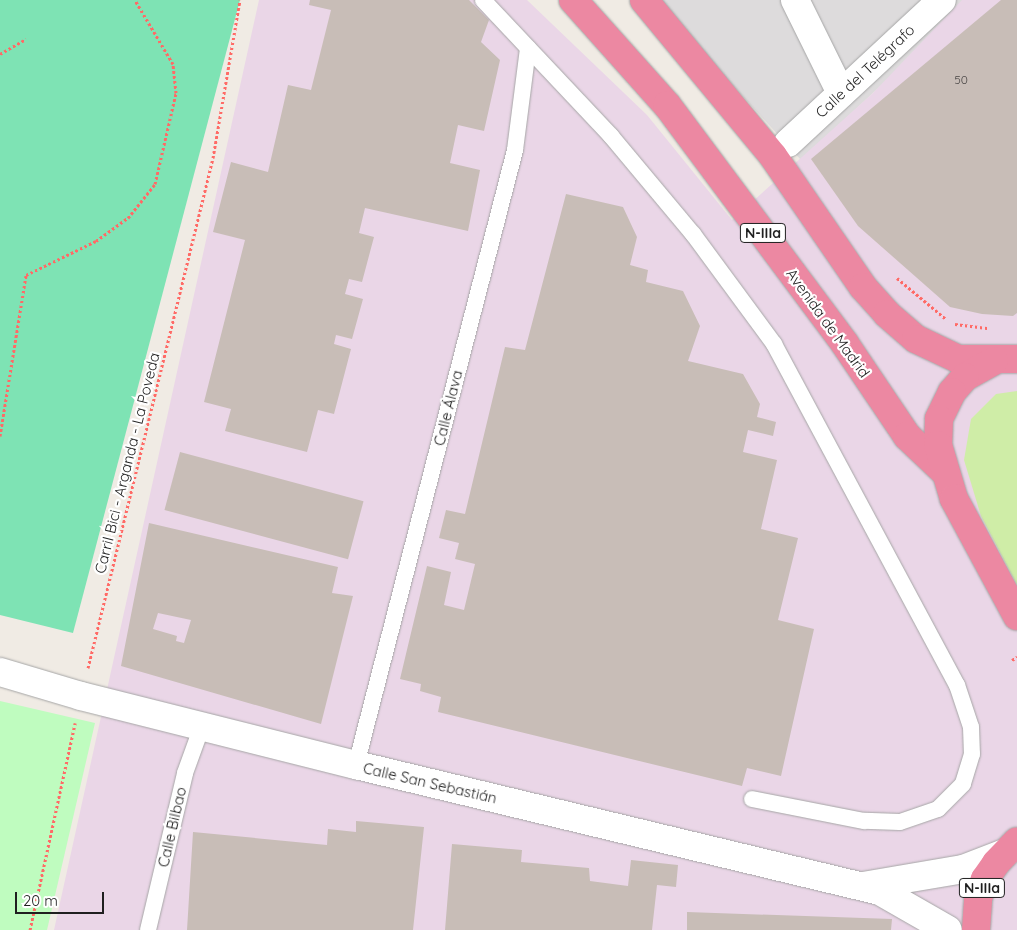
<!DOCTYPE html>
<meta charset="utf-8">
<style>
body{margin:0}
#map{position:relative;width:1017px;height:930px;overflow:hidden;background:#f0ebe4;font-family:Quicksand,sans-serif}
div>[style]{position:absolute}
.residential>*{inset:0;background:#dddbdc}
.industrial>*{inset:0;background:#ead6e7}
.grass>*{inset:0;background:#cfeda7}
.park>*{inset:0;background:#bffcbf}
.pitch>*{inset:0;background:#7ee3b4}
.building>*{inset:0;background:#c8bdb7;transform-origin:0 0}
.path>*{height:3px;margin-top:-1.5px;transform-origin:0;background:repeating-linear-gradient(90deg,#ff6a66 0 2.5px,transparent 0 5px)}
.roads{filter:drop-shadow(0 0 1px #a6a6a6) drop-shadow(0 0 1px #a6a6a6)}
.lane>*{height:16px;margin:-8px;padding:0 8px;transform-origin:8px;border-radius:8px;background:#fff}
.street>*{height:28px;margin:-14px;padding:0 14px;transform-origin:14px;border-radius:14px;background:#fff}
.highway>*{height:28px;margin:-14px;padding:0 14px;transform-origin:14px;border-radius:14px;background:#ec88a2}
span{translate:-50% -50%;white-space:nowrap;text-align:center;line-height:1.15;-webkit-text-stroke:4.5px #fff;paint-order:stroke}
.number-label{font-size:12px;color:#494645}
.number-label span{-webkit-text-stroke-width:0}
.shield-label span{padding:1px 4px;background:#fff;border:1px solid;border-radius:4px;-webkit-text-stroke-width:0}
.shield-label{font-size:14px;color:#1f1f1f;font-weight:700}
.street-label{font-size:15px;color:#1f1f1f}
.scale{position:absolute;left:15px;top:892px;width:89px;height:22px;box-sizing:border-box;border:2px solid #1f1f1f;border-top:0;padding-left:6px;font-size:15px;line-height:18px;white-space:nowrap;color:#1f1f1f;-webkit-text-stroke:4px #fff;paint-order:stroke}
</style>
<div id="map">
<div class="residential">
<div style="clip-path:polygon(655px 0,964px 0,889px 78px,801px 160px)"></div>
</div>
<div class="industrial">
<div style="clip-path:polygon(259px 0,527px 0,647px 115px,732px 220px,873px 93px,962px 0,1017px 0,1017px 930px,54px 930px)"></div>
</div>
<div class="grass">
<div style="clip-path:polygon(1017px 391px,1017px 585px,981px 516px,964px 460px,971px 419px,996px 394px)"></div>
</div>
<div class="park">
<div style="clip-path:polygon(0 701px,95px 723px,47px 930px,0 930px)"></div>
</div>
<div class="pitch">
<div style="clip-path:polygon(0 0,240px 0,73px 633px,0 615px)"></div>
</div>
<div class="building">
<div style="clip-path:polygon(310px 0,469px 0,489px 20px,481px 42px,500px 60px,484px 131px,458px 125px,450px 163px,480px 170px,468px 231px,365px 208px,359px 233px,374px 237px,362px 282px,349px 279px,345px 294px,363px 299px,352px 339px,336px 335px,334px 344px,351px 349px,334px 414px,318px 410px,307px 452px,225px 431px,231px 409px,204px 402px,245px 240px,213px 232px,231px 162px,268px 172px,288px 85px,311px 90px,331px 10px,309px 5px)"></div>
<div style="clip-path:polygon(1001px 0,1017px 0,1017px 313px,1013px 316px,982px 314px,950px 307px,858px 226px,811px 159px)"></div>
<div style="clip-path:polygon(566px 194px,623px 207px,637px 237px,630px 265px,648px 270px,646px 282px,683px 291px,700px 326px,688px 361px,743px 374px,760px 404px,757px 417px,776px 422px,773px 436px,748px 430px,743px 452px,777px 460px,761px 529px,798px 538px,778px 620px,814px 629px,781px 776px,747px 768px,742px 786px,438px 712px,441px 697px,420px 691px,421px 684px,400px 679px,427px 566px,451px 572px,444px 605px,464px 610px,475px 564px,455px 559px,459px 543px,439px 538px,446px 510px,465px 514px,505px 347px,525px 350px)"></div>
<div style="left:180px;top:452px;width:190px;height:60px;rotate:15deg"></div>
<div style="clip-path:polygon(evenodd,149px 523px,338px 567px,332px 593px,353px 596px,321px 724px,121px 666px,149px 523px,158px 613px,191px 620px,184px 643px,176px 641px,177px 636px,153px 629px,158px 613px)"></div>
<div style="clip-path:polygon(356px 821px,424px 827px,413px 930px,187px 930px,193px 832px,327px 845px,328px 829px,356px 832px)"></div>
<div style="clip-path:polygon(452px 844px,522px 850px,521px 862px,589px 868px,590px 881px,628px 886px,631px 860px,678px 865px,676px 887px,657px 885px,652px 930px,445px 930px)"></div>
<div style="clip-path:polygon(687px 912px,892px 919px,891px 930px,687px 930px)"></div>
</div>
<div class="path">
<div style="left:0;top:54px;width:30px;rotate:-30deg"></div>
<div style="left:897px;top:278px;width:64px;rotate:39.9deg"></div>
<div style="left:955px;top:324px;width:34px;rotate:7deg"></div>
<div style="left:0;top:436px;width:163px;rotate:-80.8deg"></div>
<div style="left:26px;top:275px;width:78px;rotate:-25.9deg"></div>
<div style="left:96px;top:241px;width:39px;rotate:-36deg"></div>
<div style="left:128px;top:218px;width:43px;rotate:-51.5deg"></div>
<div style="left:155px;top:184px;width:93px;rotate:-77deg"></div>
<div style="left:176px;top:93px;width:29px;rotate:-96deg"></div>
<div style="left:173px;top:64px;width:74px;rotate:-120.7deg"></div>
<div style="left:1012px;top:660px;width:6px;rotate:-31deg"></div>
<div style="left:88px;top:668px;width:525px;rotate:-76.23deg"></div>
<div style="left:213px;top:158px;width:160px;rotate:-80.3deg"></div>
<div style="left:30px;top:930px;width:212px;rotate:-77.7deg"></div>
</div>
<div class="roads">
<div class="lane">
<div style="left:483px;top:0;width:187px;rotate:46.7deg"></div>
<div style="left:611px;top:136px;width:128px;rotate:50.1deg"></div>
<div style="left:693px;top:234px;width:137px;rotate:53.6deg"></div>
<div style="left:774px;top:344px;width:387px;rotate:61.8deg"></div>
<div style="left:957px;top:685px;width:44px;rotate:71.6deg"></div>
<div style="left:971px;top:727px;width:27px;rotate:88deg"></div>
<div style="left:972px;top:754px;width:31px;rotate:107deg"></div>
<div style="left:963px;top:784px;width:35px;rotate:135deg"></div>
<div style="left:938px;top:809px;width:40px;rotate:161.1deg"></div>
<div style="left:900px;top:822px;width:36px;rotate:-178deg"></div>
<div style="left:864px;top:821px;width:114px;rotate:-168.9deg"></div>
<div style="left:356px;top:765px;width:635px;rotate:-75.5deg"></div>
<div style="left:515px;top:150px;width:103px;rotate:-82.7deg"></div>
<div style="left:148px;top:930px;width:161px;rotate:-76.7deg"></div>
<div style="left:185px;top:773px;width:50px;rotate:-70.1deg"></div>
</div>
<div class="street">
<div style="left:795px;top:0;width:104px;rotate:63.7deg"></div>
<div style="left:788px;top:143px;width:210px;rotate:-42.9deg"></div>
<div style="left:0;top:672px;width:84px;rotate:16.5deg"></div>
<div style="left:81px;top:696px;width:284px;rotate:14.1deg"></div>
<div style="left:356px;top:765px;width:539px;rotate:13.52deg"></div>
<div style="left:880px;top:891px;width:78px;rotate:29.8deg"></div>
<div style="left:863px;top:886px;width:101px;rotate:-9.6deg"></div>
<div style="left:963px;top:869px;width:45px;rotate:-20.9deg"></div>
</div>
<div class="highway">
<div style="left:573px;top:0;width:141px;rotate:48.2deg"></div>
<div style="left:667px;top:105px;width:298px;rotate:53.3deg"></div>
<div style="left:845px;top:344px;width:111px;rotate:56deg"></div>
<div style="left:907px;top:436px;width:52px;rotate:43.5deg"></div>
<div style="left:644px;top:0;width:202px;rotate:50.4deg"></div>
<div style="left:773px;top:156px;width:159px;rotate:55.5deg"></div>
<div style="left:863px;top:287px;width:36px;rotate:48deg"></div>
<div style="left:887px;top:314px;width:38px;rotate:41deg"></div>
<div style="left:916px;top:339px;width:47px;rotate:25.5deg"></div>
<div style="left:958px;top:359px;width:59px"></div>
<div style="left:994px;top:361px;width:33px;rotate:151deg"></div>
<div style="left:965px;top:377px;width:20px;rotate:131deg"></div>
<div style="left:952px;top:392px;width:30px;rotate:116deg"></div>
<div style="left:939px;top:419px;width:26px;rotate:92deg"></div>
<div style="left:938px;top:445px;width:56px;rotate:73.5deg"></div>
<div style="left:954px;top:499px;width:133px;rotate:61.7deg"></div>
<div style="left:976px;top:930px;width:32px;rotate:-86deg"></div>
<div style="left:978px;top:898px;width:20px;rotate:-70deg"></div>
<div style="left:985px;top:879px;width:19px;rotate:-55deg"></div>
<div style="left:996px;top:863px;width:30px;rotate:-46deg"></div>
</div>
</div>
<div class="number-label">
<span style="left:961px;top:80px">50</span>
</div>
<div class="shield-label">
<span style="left:763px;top:233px">N-IIIa</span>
<span style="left:982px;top:888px">N-IIIa</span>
</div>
<div class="street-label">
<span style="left:865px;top:71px;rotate:-43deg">Calle del Telégrafo</span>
<span style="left:828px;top:323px;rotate:54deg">Avenida de Madrid</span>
<span style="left:448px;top:408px;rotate:-76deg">Calle Álava</span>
<span style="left:127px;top:463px;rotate:-76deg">Carril Bici - Arganda - La Poveda</span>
<span style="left:430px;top:783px;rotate:13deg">Calle San Sebastián</span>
<span style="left:172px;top:827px;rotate:-77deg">Calle Bilbao</span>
</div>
<div class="scale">20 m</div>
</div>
